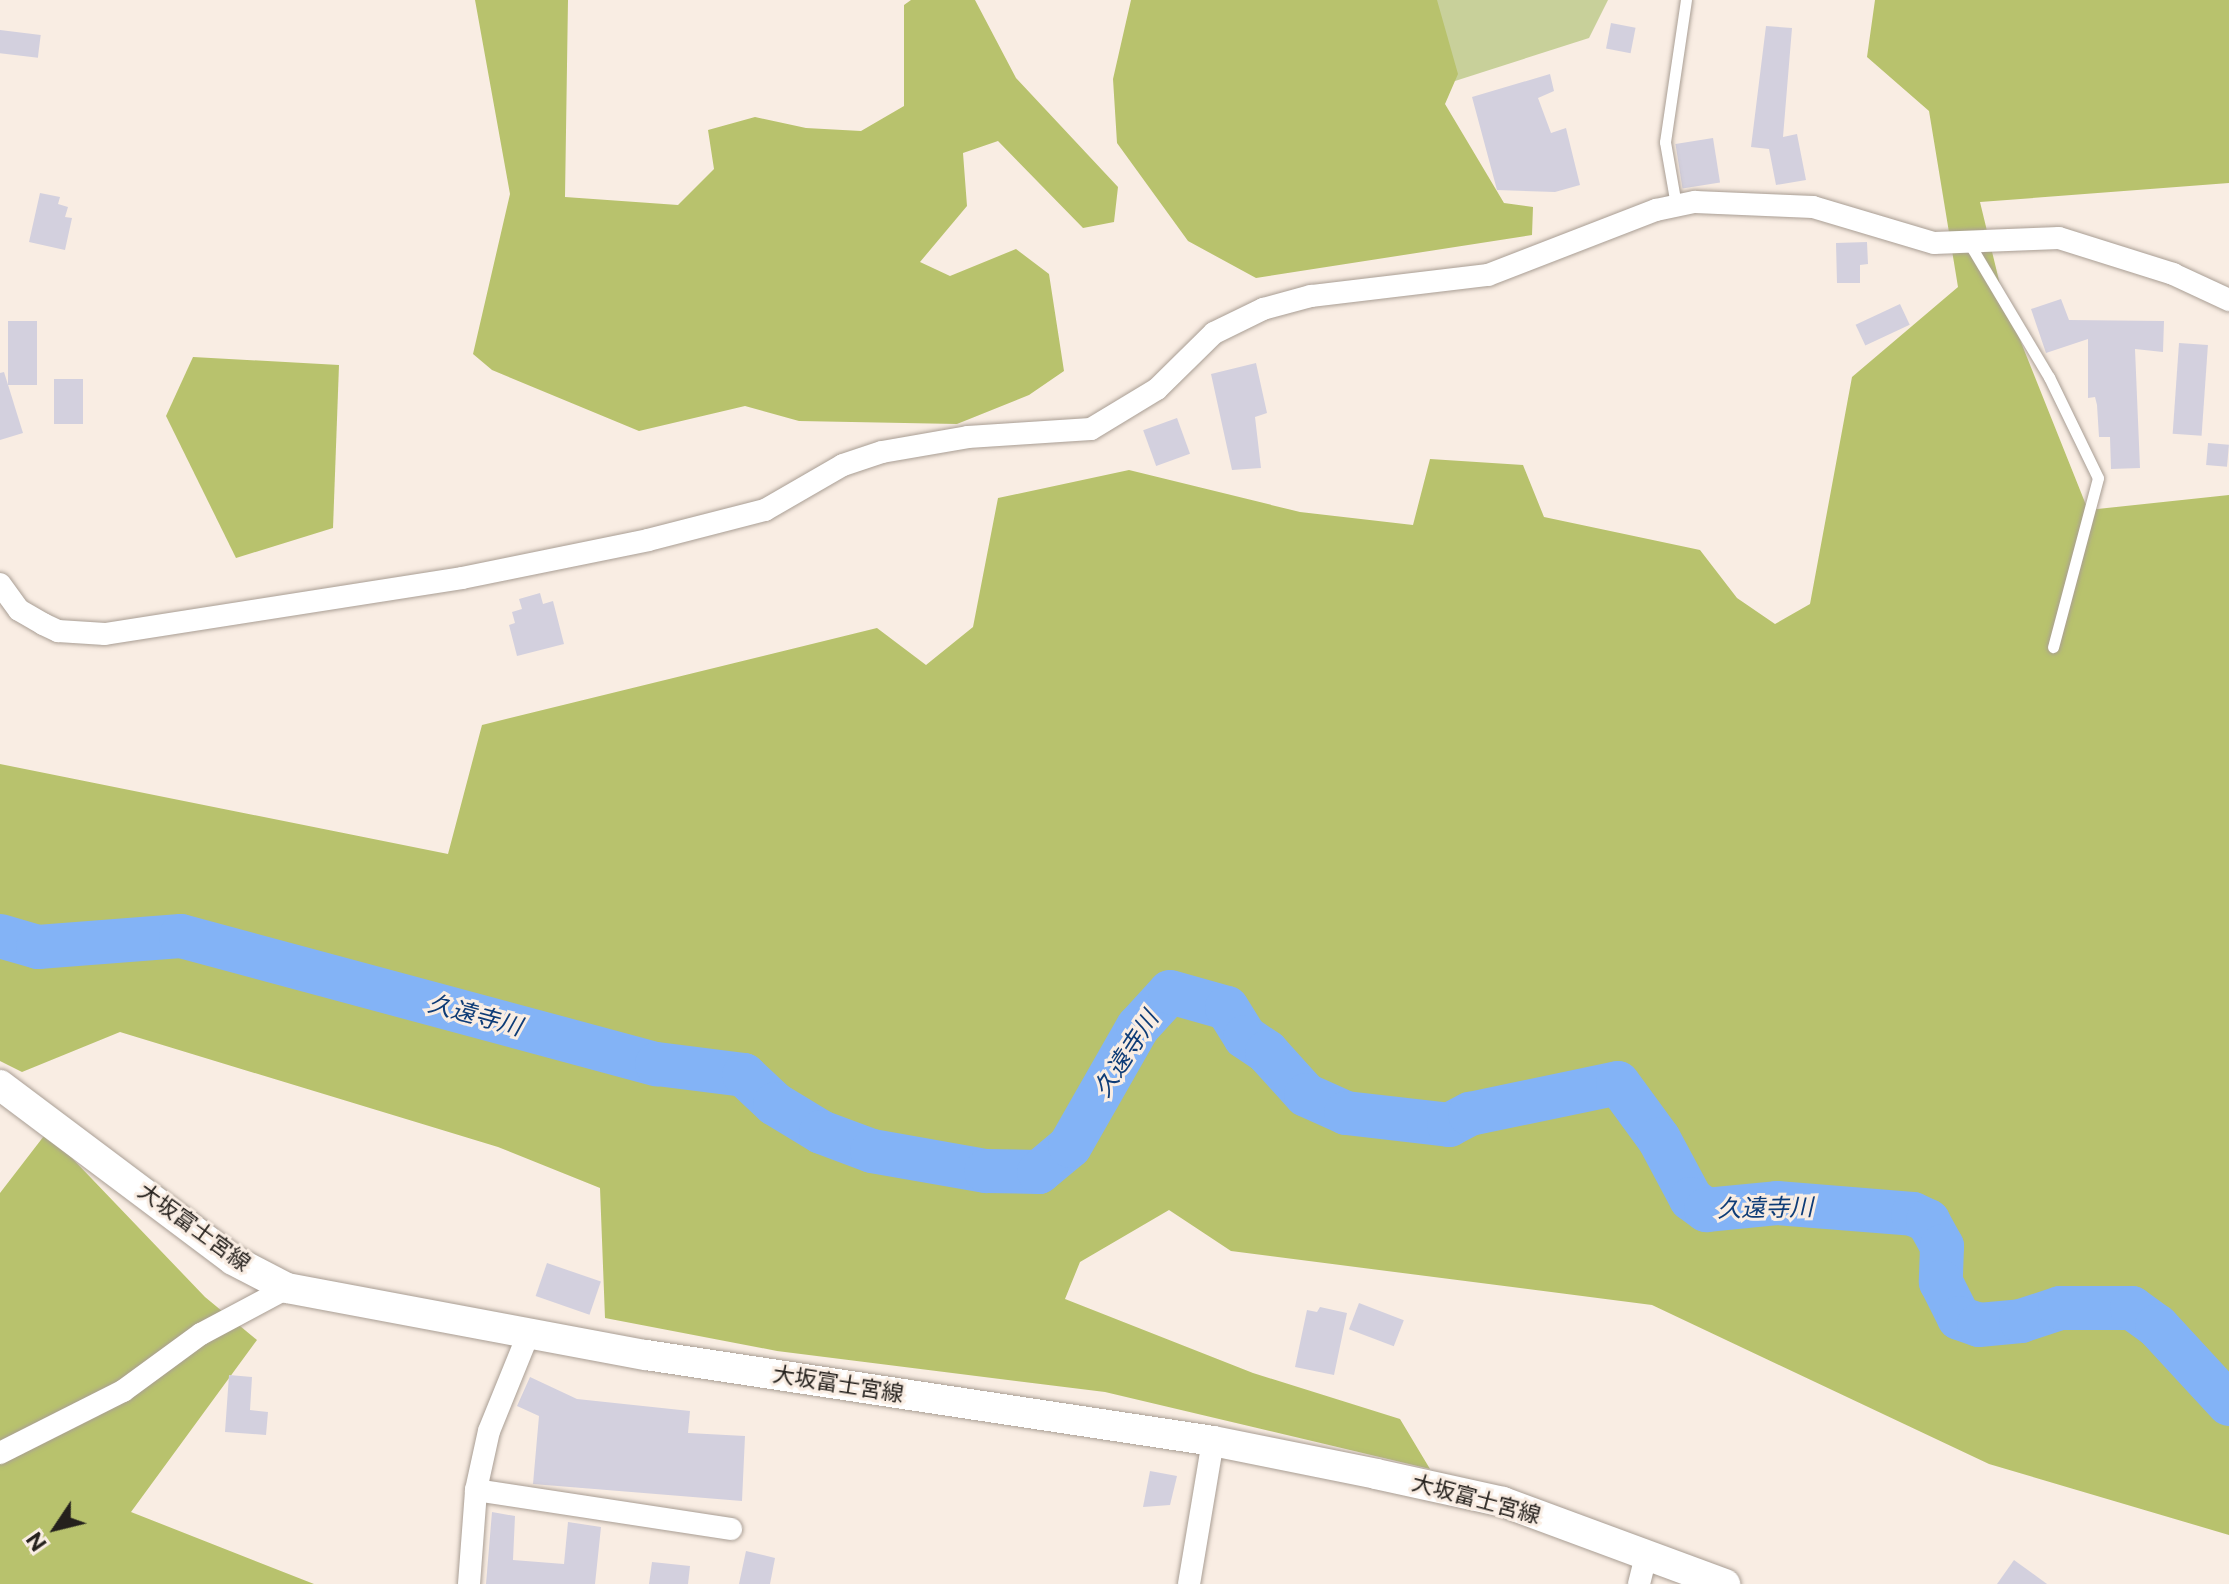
<!DOCTYPE html>
<meta charset="utf-8">
<style>
body{margin:0}
#map{position:relative;width:2229px;height:1584px;overflow:hidden;background:#f9ede3;font-family:"Public Sans","Noto Sans JP",sans-serif}
div>[style]{position:absolute}
.green>*{inset:0;background:#c8d09a}
.forest>*{inset:0;background:#b8c26d}
.river>*{height:44px;margin:-22px;padding:0 22px;transform-origin:22px;border-radius:22px;background:#83b3f6}
.building>*{inset:0;background:#d3d0de;transform-origin:0 0}
.roads{filter:drop-shadow(0 0 2px #a99e94) drop-shadow(0 0 2px #a99e94)}
.lane>*{height:11px;margin:-5.5px;padding:0 5.5px;transform-origin:5.5px;border-radius:5.5px;background:#fff}
.street>*{height:22px;margin:-11px;padding:0 11px;transform-origin:11px;border-radius:11px;background:#fff}
.secondary>*{height:30px;margin:-15px;padding:0 15px;transform-origin:15px;border-radius:15px;background:#fff}
span{translate:-50% -50%;white-space:nowrap;text-align:center;line-height:1.15;-webkit-text-stroke:6px #f9ede3;paint-order:stroke}
.street-label{font-size:22px;color:#24201c}
.water-label{font-size:24px;color:#0e3c77;font-style:italic}
.north{position:absolute;left:16px;top:1488px;width:80px;height:80px;-webkit-text-stroke:6px #f9ede3;paint-order:stroke;rotate:235deg;font-size:22px;font-weight:700;line-height:32px;text-align:center;color:#24201c}
.north::after{content:'';display:block;margin:auto;width:28px;height:36px;background:#24201c;clip-path:polygon(50% 0,100% 100%,50% 72%,0 100%)}
</style>
<div id="map">
<div class="green">
<div style="clip-path:polygon(1433px 0,1608px 0,1589px 38px,1455px 81px)"></div>
</div>
<div class="forest">
<div style="clip-path:polygon(475px 0,568px 0,565px 197px,678px 205px,714px 169px,708px 130px,755px 117px,806px 128px,861px 131px,904px 106px,904px 5px,911px 0,975px 0,1016px 78px,1118px 187px,1114px 222px,1083px 228px,998px 141px,963px 153px,967px 206px,920px 262px,950px 276px,1016px 249px,1049px 274px,1064px 371px,1029px 395px,957px 424px,799px 421px,745px 406px,639px 431px,492px 370px,473px 354px,510px 194px)"></div>
<div style="clip-path:polygon(1131px 0,1437px 0,1458px 74px,1445px 104px,1504px 203px,1533px 207px,1532px 235px,1256px 278px,1188px 241px,1117px 143px,1113px 79px)"></div>
<div style="clip-path:polygon(1875px 0,2229px 0,2229px 183px,1980px 202px,2003px 297px,2088px 510px,2229px 495px,2229px 1535px,1989px 1464px,1652px 1305px,1231px 1251px,1169px 1210px,1080px 1262px,1065px 1299px,1253px 1373px,1400px 1419px,1430px 1469px,1105px 1392px,777px 1351px,605px 1318px,600px 1188px,498px 1147px,120px 1032px,22px 1072px,0 1061px,0 764px,448px 854px,482px 725px,877px 628px,926px 665px,973px 627px,998px 498px,1129px 470px,1300px 512px,1413px 525px,1430px 459px,1523px 465px,1544px 517px,1700px 550px,1737px 598px,1775px 624px,1810px 604px,1852px 377px,1958px 287px,1929px 111px,1867px 57px)"></div>
<div style="clip-path:polygon(193px 357px,339px 365px,333px 528px,236px 558px,166px 416px)"></div>
<div style="clip-path:polygon(47px 1132px,205px 1297px,257px 1340px,131px 1512px,314px 1584px,0 1584px,0 1193px)"></div>
</div>
<div class="river">
<div style="left:0;top:936px;width:40px;rotate:16deg"></div>
<div style="left:38px;top:947px;width:143px;rotate:-4.4deg"></div>
<div style="left:181px;top:936px;width:493px;rotate:15.1deg"></div>
<div style="left:657px;top:1064px;width:88px;rotate:7.2deg"></div>
<div style="left:744px;top:1075px;width:42px;rotate:43.1deg"></div>
<div style="left:775px;top:1104px;width:54px;rotate:31.3deg"></div>
<div style="left:821px;top:1132px;width:54px;rotate:20.4deg"></div>
<div style="left:872px;top:1151px;width:116px;rotate:10deg"></div>
<div style="left:986px;top:1171px;width:53px;rotate:1.1deg"></div>
<div style="left:1039px;top:1172px;width:40px;rotate:-40deg"></div>
<div style="left:1070px;top:1146px;width:137px;rotate:-60.3deg"></div>
<div style="left:1138px;top:1027px;width:47px;rotate:-47.6deg"></div>
<div style="left:1170px;top:992px;width:59px;rotate:15.7deg"></div>
<div style="left:1227px;top:1008px;width:34px;rotate:58deg"></div>
<div style="left:1245px;top:1037px;width:27px;rotate:34deg"></div>
<div style="left:1267px;top:1052px;width:58px;rotate:47.8deg"></div>
<div style="left:1306px;top:1095px;width:44px;rotate:24.2deg"></div>
<div style="left:1346px;top:1113px;width:104px;rotate:6.6deg"></div>
<div style="left:1449px;top:1125px;width:24px;rotate:-28deg"></div>
<div style="left:1470px;top:1114px;width:151px;rotate:-11.8deg"></div>
<div style="left:1618px;top:1083px;width:69px;rotate:53.8deg"></div>
<div style="left:1659px;top:1139px;width:68px;rotate:61.9deg"></div>
<div style="left:1691px;top:1199px;width:19px;rotate:36deg"></div>
<div style="left:1706px;top:1210px;width:71px;rotate:-5.6deg"></div>
<div style="left:1777px;top:1203px;width:136px;rotate:4.6deg"></div>
<div style="left:1913px;top:1214px;width:17px;rotate:25deg"></div>
<div style="left:1928px;top:1221px;width:29px;rotate:61deg"></div>
<div style="left:1942px;top:1246px;width:36px;rotate:92deg"></div>
<div style="left:1941px;top:1282px;width:40px;rotate:63.4deg"></div>
<div style="left:1959px;top:1318px;width:21px;rotate:19deg"></div>
<div style="left:1979px;top:1325px;width:42px;rotate:-5.4deg"></div>
<div style="left:2021px;top:1321px;width:41px;rotate:-18.4deg"></div>
<div style="left:2060px;top:1308px;width:72px"></div>
<div style="left:2132px;top:1308px;width:31px;rotate:36deg"></div>
<div style="left:2157px;top:1326px;width:106px;rotate:47.3deg"></div>
</div>
<div class="building">
<div style="left:1611px;top:23px;width:25px;height:26px;rotate:11deg"></div>
<div style="clip-path:polygon(1766px 26px,1792px 28px,1783px 137px,1797px 134px,1806px 180px,1776px 185px,1769px 149px,1751px 147px)"></div>
<div style="left:0;top:30px;width:41px;height:23px;rotate:7deg"></div>
<div style="clip-path:polygon(1550px 74px,1554px 91px,1538px 98px,1551px 133px,1566px 128px,1580px 185px,1555px 192px,1497px 190px,1472px 97px)"></div>
<div style="left:1713px;top:138px;width:45px;height:38px;rotate:81deg"></div>
<div style="clip-path:polygon(40px 193px,60px 197px,58px 204px,68px 207px,65px 217px,72px 218px,65px 250px,29px 242px)"></div>
<div style="clip-path:polygon(1867px 242px,1868px 264px,1860px 265px,1860px 283px,1837px 283px,1836px 243px)"></div>
<div style="clip-path:polygon(2061px 299px,2069px 320px,2164px 321px,2163px 352px,2135px 349px,2140px 468px,2111px 469px,2110px 437px,2099px 437px,2097px 405px,2095px 397px,2088px 398px,2088px 339px,2046px 353px,2031px 309px)"></div>
<div style="left:1900px;top:304px;width:23px;height:49px;rotate:65deg"></div>
<div style="left:8px;top:321px;width:29px;height:64px"></div>
<div style="left:2179px;top:343px;width:29px;height:91px;rotate:4deg"></div>
<div style="clip-path:polygon(1256px 363px,1267px 413px,1255px 417px,1261px 468px,1232px 470px,1211px 374px)"></div>
<div style="clip-path:polygon(4px 372px,23px 433px,0 440px,0 373px)"></div>
<div style="left:54px;top:379px;width:29px;height:45px"></div>
<div style="left:1177px;top:418px;width:38px;height:36px;rotate:70deg"></div>
<div style="left:2208px;top:443px;width:21px;height:22px;rotate:5deg"></div>
<div style="clip-path:polygon(540px 593px,543px 604px,553px 601px,564px 644px,517px 656px,509px 625px,515px 623px,512px 612px,522px 609px,519px 599px)"></div>
<div style="left:547px;top:1263px;width:57px;height:35px;rotate:19deg"></div>
<div style="left:1359px;top:1303px;width:48px;height:28px;rotate:21deg"></div>
<div style="clip-path:polygon(1320px 1307px,1347px 1313px,1334px 1375px,1295px 1367px,1307px 1310px,1317px 1312px)"></div>
<div style="clip-path:polygon(229px 1375px,252px 1377px,250px 1410px,268px 1412px,266px 1435px,225px 1432px)"></div>
<div style="clip-path:polygon(530px 1377px,577px 1399px,690px 1411px,688px 1433px,745px 1436px,742px 1501px,533px 1484px,539px 1416px,517px 1406px)"></div>
<div style="clip-path:polygon(1150px 1471px,1177px 1476px,1170px 1505px,1143px 1507px)"></div>
<div style="clip-path:polygon(492px 1512px,515px 1516px,513px 1560px,564px 1564px,568px 1522px,601px 1527px,595px 1584px,486px 1584px)"></div>
<div style="clip-path:polygon(746px 1551px,775px 1558px,770px 1584px,739px 1584px)"></div>
<div style="clip-path:polygon(2014px 1560px,2047px 1584px,1997px 1584px)"></div>
<div style="clip-path:polygon(652px 1562px,690px 1566px,688px 1584px,649px 1584px)"></div>
</div>
<div class="roads">
<div class="lane">
<div style="left:1676px;top:205px;width:64px;rotate:-99.9deg"></div>
<div style="left:1665px;top:142px;width:144px;rotate:-81.6deg"></div>
<div style="left:1969px;top:243px;width:156px;rotate:59.2deg"></div>
<div style="left:2049px;top:377px;width:112px;rotate:64.1deg"></div>
<div style="left:2098px;top:478px;width:175px;rotate:104.9deg"></div>
</div>
<div class="street">
<div style="left:0;top:584px;width:32px;rotate:54deg"></div>
<div style="left:19px;top:610px;width:28px;rotate:30deg"></div>
<div style="left:43px;top:624px;width:17px;rotate:25deg"></div>
<div style="left:58px;top:631px;width:47px;rotate:3.7deg"></div>
<div style="left:105px;top:634px;width:361px;rotate:-8.9deg"></div>
<div style="left:462px;top:578px;width:190px;rotate:-11.5deg"></div>
<div style="left:648px;top:540px;width:121px;rotate:-14.4deg"></div>
<div style="left:765px;top:510px;width:90px;rotate:-30deg"></div>
<div style="left:843px;top:465px;width:41px;rotate:-18.4deg"></div>
<div style="left:882px;top:452px;width:87px;rotate:-9.9deg"></div>
<div style="left:968px;top:437px;width:123px;rotate:-3.7deg"></div>
<div style="left:1091px;top:429px;width:77px;rotate:-31.2deg"></div>
<div style="left:1157px;top:389px;width:80px;rotate:-44.5deg"></div>
<div style="left:1214px;top:333px;width:55px;rotate:-26.1deg"></div>
<div style="left:1263px;top:309px;width:50px;rotate:-15.2deg"></div>
<div style="left:1311px;top:296px;width:178px;rotate:-6.8deg"></div>
<div style="left:1488px;top:275px;width:180px;rotate:-21.2deg"></div>
<div style="left:1656px;top:210px;width:40px;rotate:-12deg"></div>
<div style="left:1695px;top:202px;width:118px;rotate:2.4deg"></div>
<div style="left:1813px;top:207px;width:126px;rotate:16.6deg"></div>
<div style="left:1934px;top:243px;width:125px;rotate:-2.3deg"></div>
<div style="left:2059px;top:238px;width:120px;rotate:17.5deg"></div>
<div style="left:2173px;top:274px;width:62px;rotate:24.9deg"></div>
<div style="left:0;top:1453px;width:138px;rotate:-26.8deg"></div>
<div style="left:123px;top:1391px;width:97px;rotate:-36.2deg"></div>
<div style="left:201px;top:1334px;width:98px;rotate:-28.1deg"></div>
<div style="left:476px;top:1490px;width:258px;rotate:8.7deg"></div>
<div style="left:469px;top:1584px;width:94px;rotate:-85.7deg"></div>
<div style="left:476px;top:1490px;width:60px;rotate:-77.6deg"></div>
<div style="left:489px;top:1431px;width:104px;rotate:-67.9deg"></div>
<div style="left:1189px;top:1584px;width:145px;rotate:-80.5deg"></div>
<div style="left:1639px;top:1584px;width:32px;rotate:-76deg"></div>
</div>
<div class="secondary">
<div style="left:0;top:1085px;width:291px;rotate:36.9deg"></div>
<div style="left:233px;top:1260px;width:61px;rotate:27.4deg"></div>
<div style="left:287px;top:1288px;width:365px;rotate:10.6deg"></div>
<div style="left:646px;top:1355px;width:573px;rotate:8.62deg"></div>
<div style="left:1213px;top:1441px;width:166px;rotate:11.4deg"></div>
<div style="left:1376px;top:1474px;width:130px;rotate:12.4deg"></div>
<div style="left:1503px;top:1502px;width:237px;rotate:20.3deg"></div>
</div>
</div>
<div class="street-label">
<span style="left:194px;top:1227px;rotate:36deg">大坂富士宮線</span>
<span style="left:838px;top:1384px;rotate:9deg">大坂富士宮線</span>
<span style="left:1476px;top:1499px;rotate:15deg">大坂富士宮線</span>
</div>
<div class="water-label">
<span style="left:475px;top:1015px;rotate:15deg">久遠寺川</span>
<span style="left:1126px;top:1054px;rotate:-57deg">久遠寺川</span>
<span style="left:1765px;top:1208px;rotate:-1deg">久遠寺川</span>
</div>
<div class="north">N</div>
</div>
